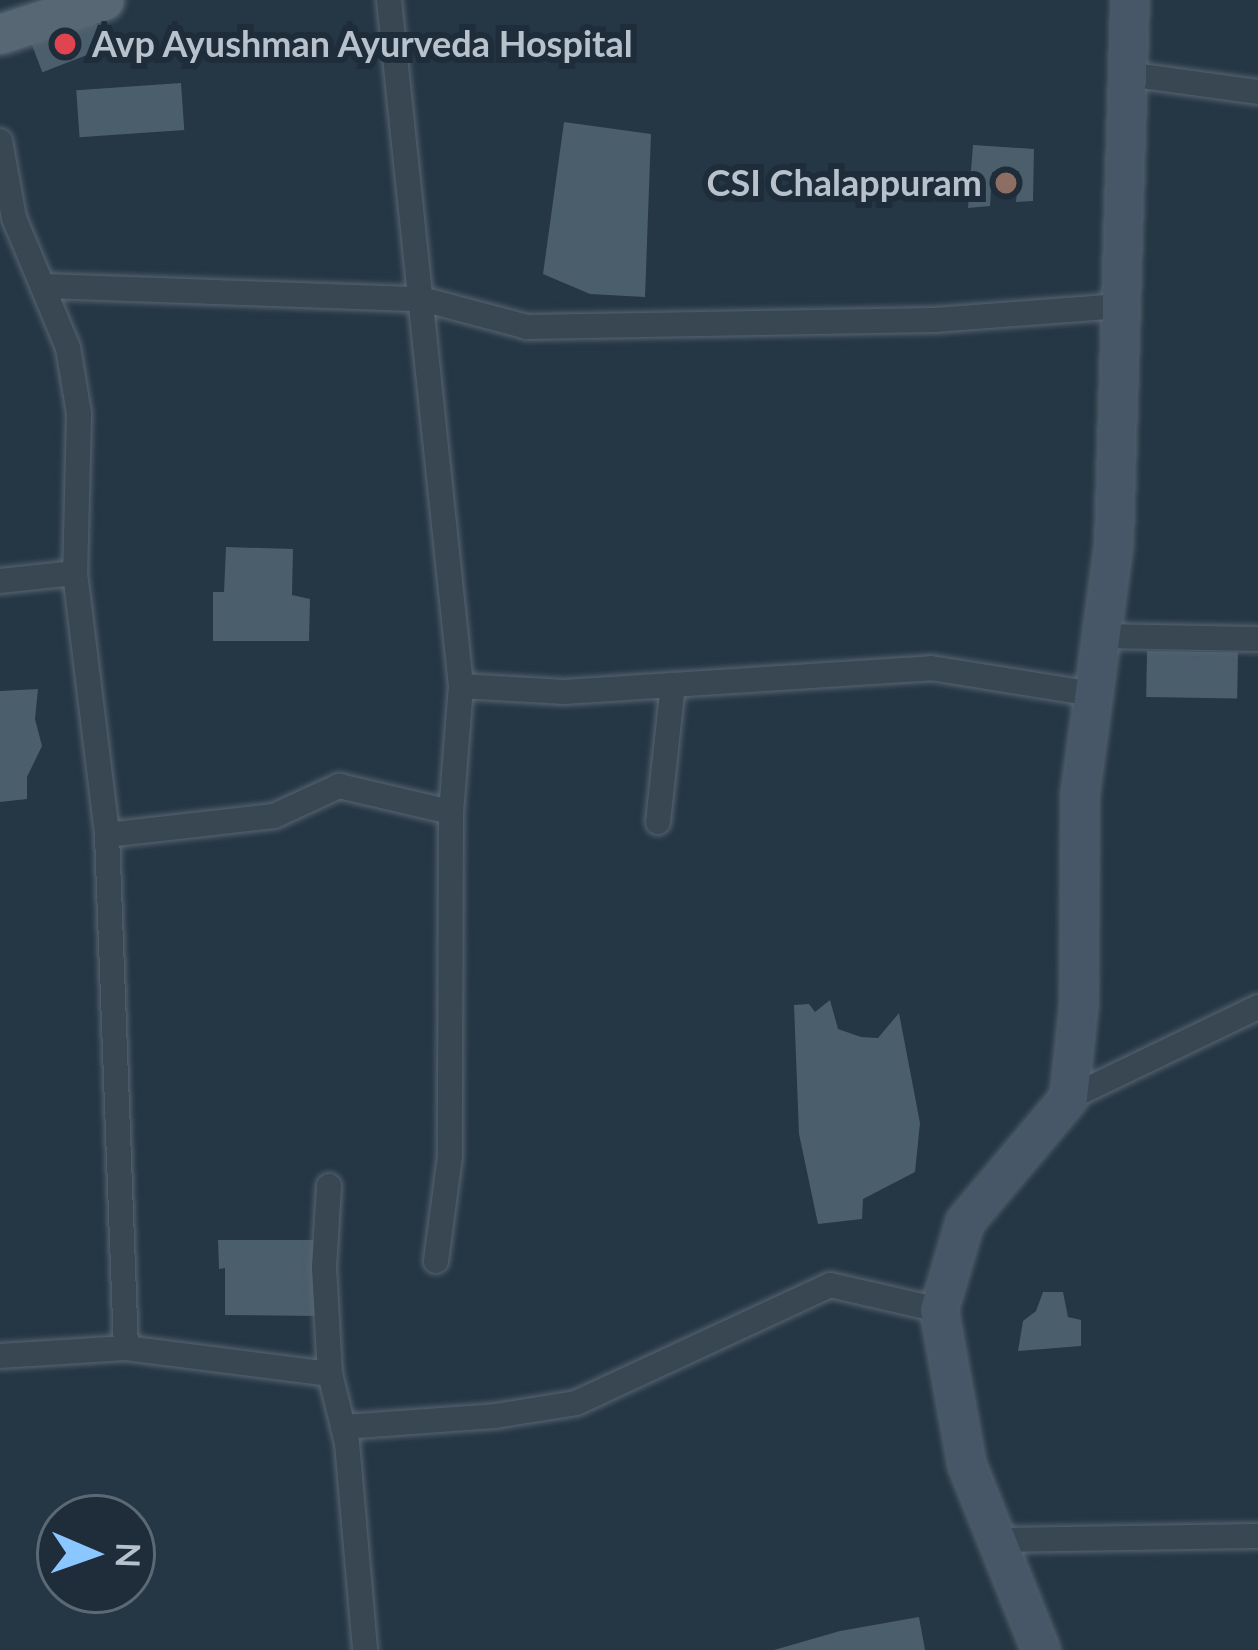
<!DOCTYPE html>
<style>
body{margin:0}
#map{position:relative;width:1258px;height:1650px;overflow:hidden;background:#253644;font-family:Lato,sans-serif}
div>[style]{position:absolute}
.building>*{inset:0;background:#4b5e6c;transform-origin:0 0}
.roads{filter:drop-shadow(0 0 3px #586571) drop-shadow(0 0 3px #586571)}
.street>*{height:24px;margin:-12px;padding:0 12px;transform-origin:12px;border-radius:12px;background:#394753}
.secondary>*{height:36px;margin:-18px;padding:0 18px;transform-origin:18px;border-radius:18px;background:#475767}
.primary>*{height:39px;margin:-19.5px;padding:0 19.5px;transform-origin:19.5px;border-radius:19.5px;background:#576773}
.dots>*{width:33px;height:33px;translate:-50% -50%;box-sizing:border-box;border:6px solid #1e2d39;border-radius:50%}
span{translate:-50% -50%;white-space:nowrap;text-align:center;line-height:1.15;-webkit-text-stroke:12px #1e2d39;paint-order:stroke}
.poi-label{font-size:36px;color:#b7c2cd;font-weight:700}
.left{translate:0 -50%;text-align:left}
.right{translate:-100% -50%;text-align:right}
.north{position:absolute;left:36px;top:1494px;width:120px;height:120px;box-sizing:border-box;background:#1e2d39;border:3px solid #5b6974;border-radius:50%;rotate:92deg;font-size:33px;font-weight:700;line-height:48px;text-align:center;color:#b7c2cd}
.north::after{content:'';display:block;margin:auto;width:42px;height:54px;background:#8ac6ff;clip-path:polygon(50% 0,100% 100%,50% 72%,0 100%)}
</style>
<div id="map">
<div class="building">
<div style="left:94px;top:17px;width:33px;height:68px;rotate:69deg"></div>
<div style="left:181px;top:83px;width:47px;height:105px;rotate:86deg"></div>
<div style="clip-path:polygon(564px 122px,651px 134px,645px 297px,590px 294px,543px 274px)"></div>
<div style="clip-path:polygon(973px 145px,1034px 149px,1033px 201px,1016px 202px,1019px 171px,992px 172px,990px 206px,968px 208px)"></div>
<div style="clip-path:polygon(226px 547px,293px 549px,292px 595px,310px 599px,309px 641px,213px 641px,213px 592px,224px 592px)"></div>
<div style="left:1147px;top:651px;width:91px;height:46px;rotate:1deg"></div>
<div style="clip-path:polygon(38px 689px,35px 719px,42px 746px,27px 777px,27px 799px,0 802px,0 691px)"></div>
<div style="clip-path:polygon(830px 1000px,838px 1029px,861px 1037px,878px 1038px,899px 1013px,920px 1123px,915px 1172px,863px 1199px,862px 1219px,818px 1224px,799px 1134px,794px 1005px,809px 1004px,815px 1012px)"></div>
<div style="clip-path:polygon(218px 1240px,314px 1240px,316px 1316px,225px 1315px,225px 1268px,219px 1269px)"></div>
<div style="clip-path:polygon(1043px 1292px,1063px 1292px,1068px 1317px,1081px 1320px,1081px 1346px,1018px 1351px,1023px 1321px,1036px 1311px)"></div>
<div style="clip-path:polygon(919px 1617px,925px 1650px,774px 1650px,840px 1631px)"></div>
</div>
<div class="roads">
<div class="street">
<div style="left:389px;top:0;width:690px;rotate:84.01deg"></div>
<div style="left:461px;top:686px;width:126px;rotate:94.5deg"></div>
<div style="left:1127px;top:74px;width:132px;rotate:7.8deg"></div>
<div style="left:0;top:141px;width:78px;rotate:79.7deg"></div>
<div style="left:14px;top:218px;width:141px;rotate:67.4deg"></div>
<div style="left:68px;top:348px;width:67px;rotate:80.5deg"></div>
<div style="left:79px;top:414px;width:159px;rotate:91.4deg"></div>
<div style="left:75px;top:573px;width:264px;rotate:83deg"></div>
<div style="left:107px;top:835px;width:513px;rotate:87.88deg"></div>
<div style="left:43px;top:286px;width:379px;rotate:2deg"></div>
<div style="left:422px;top:299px;width:109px;rotate:14.9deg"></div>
<div style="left:527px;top:327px;width:408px;rotate:-1deg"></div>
<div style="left:935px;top:320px;width:186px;rotate:-4.3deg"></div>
<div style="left:0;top:581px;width:75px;rotate:-6.1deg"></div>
<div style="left:1101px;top:636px;width:157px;rotate:1.1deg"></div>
<div style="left:461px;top:686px;width:103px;rotate:3.3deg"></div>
<div style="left:564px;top:692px;width:368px;rotate:-3.7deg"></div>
<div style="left:931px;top:668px;width:165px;rotate:9.1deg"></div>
<div style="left:658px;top:822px;width:138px;rotate:-83.8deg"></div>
<div style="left:107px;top:835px;width:168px;rotate:-6.5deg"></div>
<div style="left:274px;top:816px;width:72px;rotate:-24.8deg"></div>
<div style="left:339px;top:786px;width:115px;rotate:13.1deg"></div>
<div style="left:451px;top:812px;width:344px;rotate:90.2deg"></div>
<div style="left:450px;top:1156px;width:106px;rotate:97.6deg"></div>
<div style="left:1069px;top:1098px;width:210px;rotate:-25.7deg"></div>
<div style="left:329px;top:1186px;width:81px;rotate:93.5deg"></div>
<div style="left:324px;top:1267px;width:107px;rotate:86.8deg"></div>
<div style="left:330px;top:1374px;width:71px;rotate:76.2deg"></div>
<div style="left:347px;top:1443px;width:208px;rotate:85deg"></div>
<div style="left:0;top:1356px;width:126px;rotate:-3.6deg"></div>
<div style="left:126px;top:1348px;width:206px;rotate:7.3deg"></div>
<div style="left:343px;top:1427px;width:152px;rotate:-4.1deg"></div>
<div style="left:495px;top:1416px;width:82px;rotate:-9.1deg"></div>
<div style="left:576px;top:1403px;width:280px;rotate:-24.9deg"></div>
<div style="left:830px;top:1285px;width:112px;rotate:12.9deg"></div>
<div style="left:997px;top:1540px;width:261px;rotate:-0.9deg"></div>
</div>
<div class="secondary">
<div style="left:1041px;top:1650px;width:199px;rotate:-111.8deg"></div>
<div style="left:967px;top:1465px;width:158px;rotate:-100.2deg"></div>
<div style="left:939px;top:1310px;width:92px;rotate:-73.5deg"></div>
<div style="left:965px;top:1222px;width:162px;rotate:-50deg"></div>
<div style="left:1069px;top:1098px;width:95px;rotate:-83.9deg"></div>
<div style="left:1079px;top:1004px;width:209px;rotate:-89.7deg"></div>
<div style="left:1080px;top:795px;width:254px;rotate:-82.3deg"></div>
<div style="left:1114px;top:543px;width:543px;rotate:-88.31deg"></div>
</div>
<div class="primary">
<div style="left:0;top:34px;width:109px;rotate:-18.1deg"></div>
</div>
</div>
<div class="dots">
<div style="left:65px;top:44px;background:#e0444e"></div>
<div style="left:1006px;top:183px;background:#8d6e63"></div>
</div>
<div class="poi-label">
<span class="left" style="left:92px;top:44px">Avp Ayushman Ayurveda Hospital</span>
<span class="right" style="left:982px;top:183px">CSI Chalappuram</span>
</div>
<div class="north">N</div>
</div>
